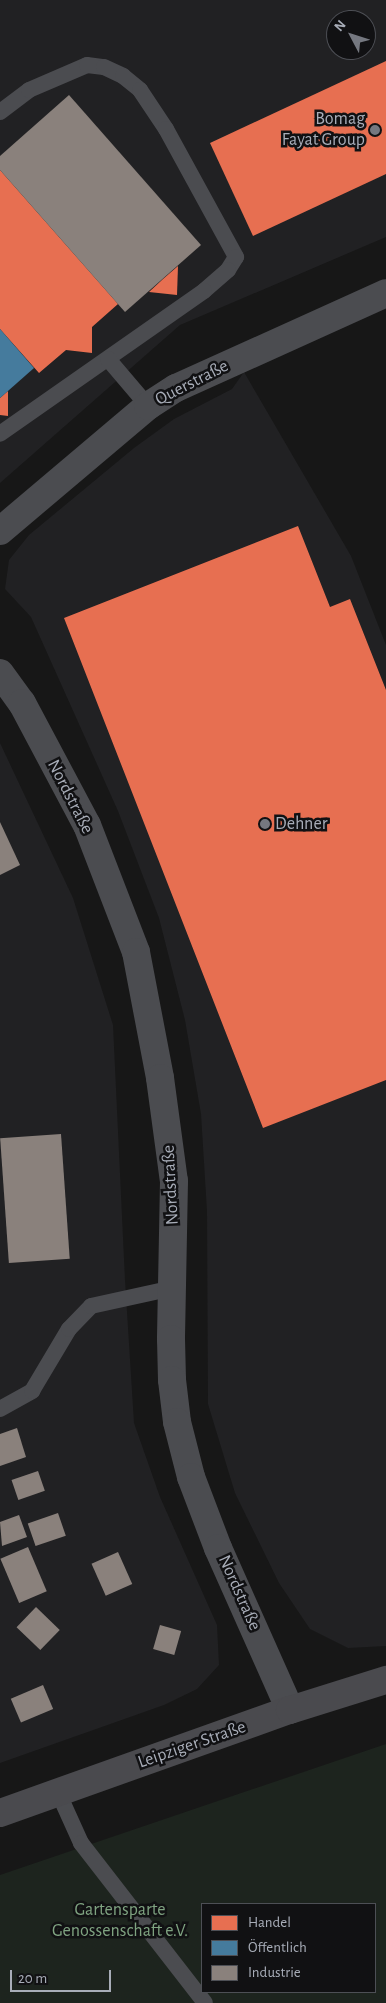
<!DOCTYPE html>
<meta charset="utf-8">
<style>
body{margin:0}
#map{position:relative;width:386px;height:2003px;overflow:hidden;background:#171717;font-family:"Alegreya Sans",sans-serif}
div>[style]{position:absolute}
.built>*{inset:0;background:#212123}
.green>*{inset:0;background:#1d241e}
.shops>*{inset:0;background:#e76f51}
.public>*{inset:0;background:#457b9d}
.industry>*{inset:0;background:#8a817c;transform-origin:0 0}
.lane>*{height:16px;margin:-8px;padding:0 8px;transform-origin:8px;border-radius:8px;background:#4b4c50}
.street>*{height:28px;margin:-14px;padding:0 14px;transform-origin:14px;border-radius:14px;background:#4b4c50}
.secondary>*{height:28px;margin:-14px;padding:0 14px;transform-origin:14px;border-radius:14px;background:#4a4a4e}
.dots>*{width:14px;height:14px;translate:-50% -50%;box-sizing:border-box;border:2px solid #111113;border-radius:50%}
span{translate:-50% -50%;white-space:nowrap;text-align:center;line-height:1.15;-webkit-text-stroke:5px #111113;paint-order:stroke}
.poi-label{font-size:18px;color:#a8adb8}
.right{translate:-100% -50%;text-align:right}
.left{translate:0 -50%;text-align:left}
.street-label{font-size:18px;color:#a8adb8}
.park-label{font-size:18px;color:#7fa381}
.legend{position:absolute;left:201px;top:1903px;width:175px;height:90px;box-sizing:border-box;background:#111113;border:1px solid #4d4f55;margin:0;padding:6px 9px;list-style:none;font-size:15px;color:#a8adb8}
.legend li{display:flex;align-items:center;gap:10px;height:25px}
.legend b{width:25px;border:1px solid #4d4f55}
.north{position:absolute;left:326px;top:10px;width:50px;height:50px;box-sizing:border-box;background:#111113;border:1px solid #4d4f55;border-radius:50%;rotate:310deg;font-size:14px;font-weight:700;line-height:20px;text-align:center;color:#a8adb8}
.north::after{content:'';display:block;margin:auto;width:18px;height:22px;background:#757880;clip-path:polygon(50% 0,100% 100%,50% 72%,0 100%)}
.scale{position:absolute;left:10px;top:1970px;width:101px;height:22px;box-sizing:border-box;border:2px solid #a8adb8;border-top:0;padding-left:6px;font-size:15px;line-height:18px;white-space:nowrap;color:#a8adb8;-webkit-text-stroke:4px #111113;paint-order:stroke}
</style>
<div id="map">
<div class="built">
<div style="clip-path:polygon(evenodd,0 0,386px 0,386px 237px,180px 325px,0 483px,0 0,336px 20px,366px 20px,366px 50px,336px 50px,336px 20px)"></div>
<div style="clip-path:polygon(244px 372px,351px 556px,386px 645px,386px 1646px,348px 1648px,310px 1629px,279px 1583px,235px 1493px,208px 1404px,207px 1211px,201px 1114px,185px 1020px,159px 918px,118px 811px,31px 617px,5px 589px,9px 560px,29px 535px,134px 448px,174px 419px,232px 389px)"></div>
<div style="clip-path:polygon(0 743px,73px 898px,113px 1025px,125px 1280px,134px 1423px,160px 1497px,217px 1625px,219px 1665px,197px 1689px,164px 1705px,0 1763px)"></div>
</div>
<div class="green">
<div style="clip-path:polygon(evenodd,386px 1744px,386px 2003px,0 2003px,0 1875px,386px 1744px,202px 1904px,375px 1904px,375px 1992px,202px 1992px,202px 1904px)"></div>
</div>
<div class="shops">
<div style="clip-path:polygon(386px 61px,386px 174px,253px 236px,210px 143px)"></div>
<div style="clip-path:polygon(0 170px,118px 304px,92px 327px,92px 353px,66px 350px,39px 373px,0 329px)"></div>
<div style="clip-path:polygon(178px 266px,177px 295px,149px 292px,163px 279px)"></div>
<div style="clip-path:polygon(8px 391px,8px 416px,0 415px,0 398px)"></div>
<div style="clip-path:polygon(298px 526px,330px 607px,350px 599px,386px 690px,386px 1080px,263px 1128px,64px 618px)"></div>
</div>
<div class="public">
<div style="clip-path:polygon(0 329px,34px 368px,0 398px)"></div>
</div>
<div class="industry">
<div style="clip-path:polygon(69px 95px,201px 245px,125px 312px,0 170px,0 156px)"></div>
<div style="clip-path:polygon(0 822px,20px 865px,0 875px)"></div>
<div style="left:61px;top:1134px;width:125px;height:61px;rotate:86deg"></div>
<div style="clip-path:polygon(17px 1428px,26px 1457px,0 1466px,0 1434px)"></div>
<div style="left:38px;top:1471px;width:21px;height:28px;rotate:71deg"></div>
<div style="left:58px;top:1513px;width:24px;height:32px;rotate:71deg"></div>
<div style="clip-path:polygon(19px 1515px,27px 1537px,2px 1546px,0 1522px)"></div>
<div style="left:28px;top:1547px;width:48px;height:30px;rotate:67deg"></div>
<div style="left:118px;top:1552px;width:35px;height:29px;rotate:66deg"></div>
<div style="left:36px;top:1607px;width:33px;height:28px;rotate:44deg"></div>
<div style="left:160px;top:1625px;width:22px;height:25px;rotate:16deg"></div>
<div style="left:43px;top:1685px;width:26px;height:35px;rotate:67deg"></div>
</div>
<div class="lane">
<div style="left:0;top:112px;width:36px;rotate:-37deg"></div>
<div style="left:29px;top:90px;width:63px;rotate:-23.3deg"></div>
<div style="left:87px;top:65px;width:17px;rotate:7deg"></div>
<div style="left:104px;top:67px;width:21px;rotate:25deg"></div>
<div style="left:123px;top:76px;width:22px;rotate:39deg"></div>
<div style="left:140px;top:90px;width:47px;rotate:56.3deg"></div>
<div style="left:166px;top:129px;width:146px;rotate:61.3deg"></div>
<div style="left:236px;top:257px;width:15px;rotate:122deg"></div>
<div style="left:228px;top:270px;width:32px;rotate:139deg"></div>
<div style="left:204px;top:291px;width:249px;rotate:145deg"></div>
<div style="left:108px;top:359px;width:62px;rotate:49.6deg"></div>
<div style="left:0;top:1409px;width:37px;rotate:-29deg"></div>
<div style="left:32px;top:1391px;width:72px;rotate:-59.2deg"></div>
<div style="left:69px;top:1329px;width:32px;rotate:-46deg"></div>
<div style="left:91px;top:1306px;width:84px;rotate:-12.4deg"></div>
<div style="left:58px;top:1792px;width:56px;rotate:65.7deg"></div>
<div style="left:81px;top:1843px;width:202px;rotate:52.2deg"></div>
</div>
<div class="street">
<div style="left:0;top:531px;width:194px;rotate:-40.2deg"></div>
<div style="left:148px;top:406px;width:33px;rotate:-33deg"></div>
<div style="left:176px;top:388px;width:230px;rotate:-24.3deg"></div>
<div style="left:0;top:673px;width:37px;rotate:54deg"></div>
<div style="left:22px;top:703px;width:138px;rotate:62deg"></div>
<div style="left:87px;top:825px;width:136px;rotate:68.9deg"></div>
<div style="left:136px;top:952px;width:128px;rotate:79.2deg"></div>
<div style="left:160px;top:1078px;width:104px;rotate:82.3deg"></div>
<div style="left:174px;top:1181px;width:158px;rotate:91.1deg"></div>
<div style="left:171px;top:1339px;width:41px;rotate:88.6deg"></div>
<div style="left:172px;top:1380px;width:42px;rotate:83.2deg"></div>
<div style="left:177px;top:1422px;width:57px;rotate:75.7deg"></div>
<div style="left:191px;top:1477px;width:76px;rotate:69.2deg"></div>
<div style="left:218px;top:1548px;width:177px;rotate:66deg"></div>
</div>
<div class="secondary">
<div style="left:0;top:1813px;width:308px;rotate:-19.6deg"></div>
<div style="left:290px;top:1710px;width:101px;rotate:-17.4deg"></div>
</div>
<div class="dots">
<div style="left:375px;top:130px;background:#757880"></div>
<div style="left:265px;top:824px;background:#757880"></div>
</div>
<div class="poi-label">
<span class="right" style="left:365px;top:130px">Bomag<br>Fayat Group</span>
<span class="left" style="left:275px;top:824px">Dehner</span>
</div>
<div class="street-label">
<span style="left:192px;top:383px;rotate:-27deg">Querstraße</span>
<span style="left:70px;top:797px;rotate:63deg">Nordstraße</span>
<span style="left:171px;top:1185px;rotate:-93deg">Nordstraße</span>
<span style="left:239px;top:1593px;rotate:66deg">Nordstraße</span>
<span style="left:192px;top:1745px;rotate:-19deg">Leipziger Straße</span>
</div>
<div class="park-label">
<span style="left:120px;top:1921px">Gartensparte<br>Genossenschaft e.V.</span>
</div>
<ul class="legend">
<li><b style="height:14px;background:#e76f51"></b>Handel</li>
<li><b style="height:14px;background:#457b9d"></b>Öffentlich</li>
<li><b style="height:14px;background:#8a817c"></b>Industrie</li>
</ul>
<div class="north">N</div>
<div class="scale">20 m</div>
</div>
